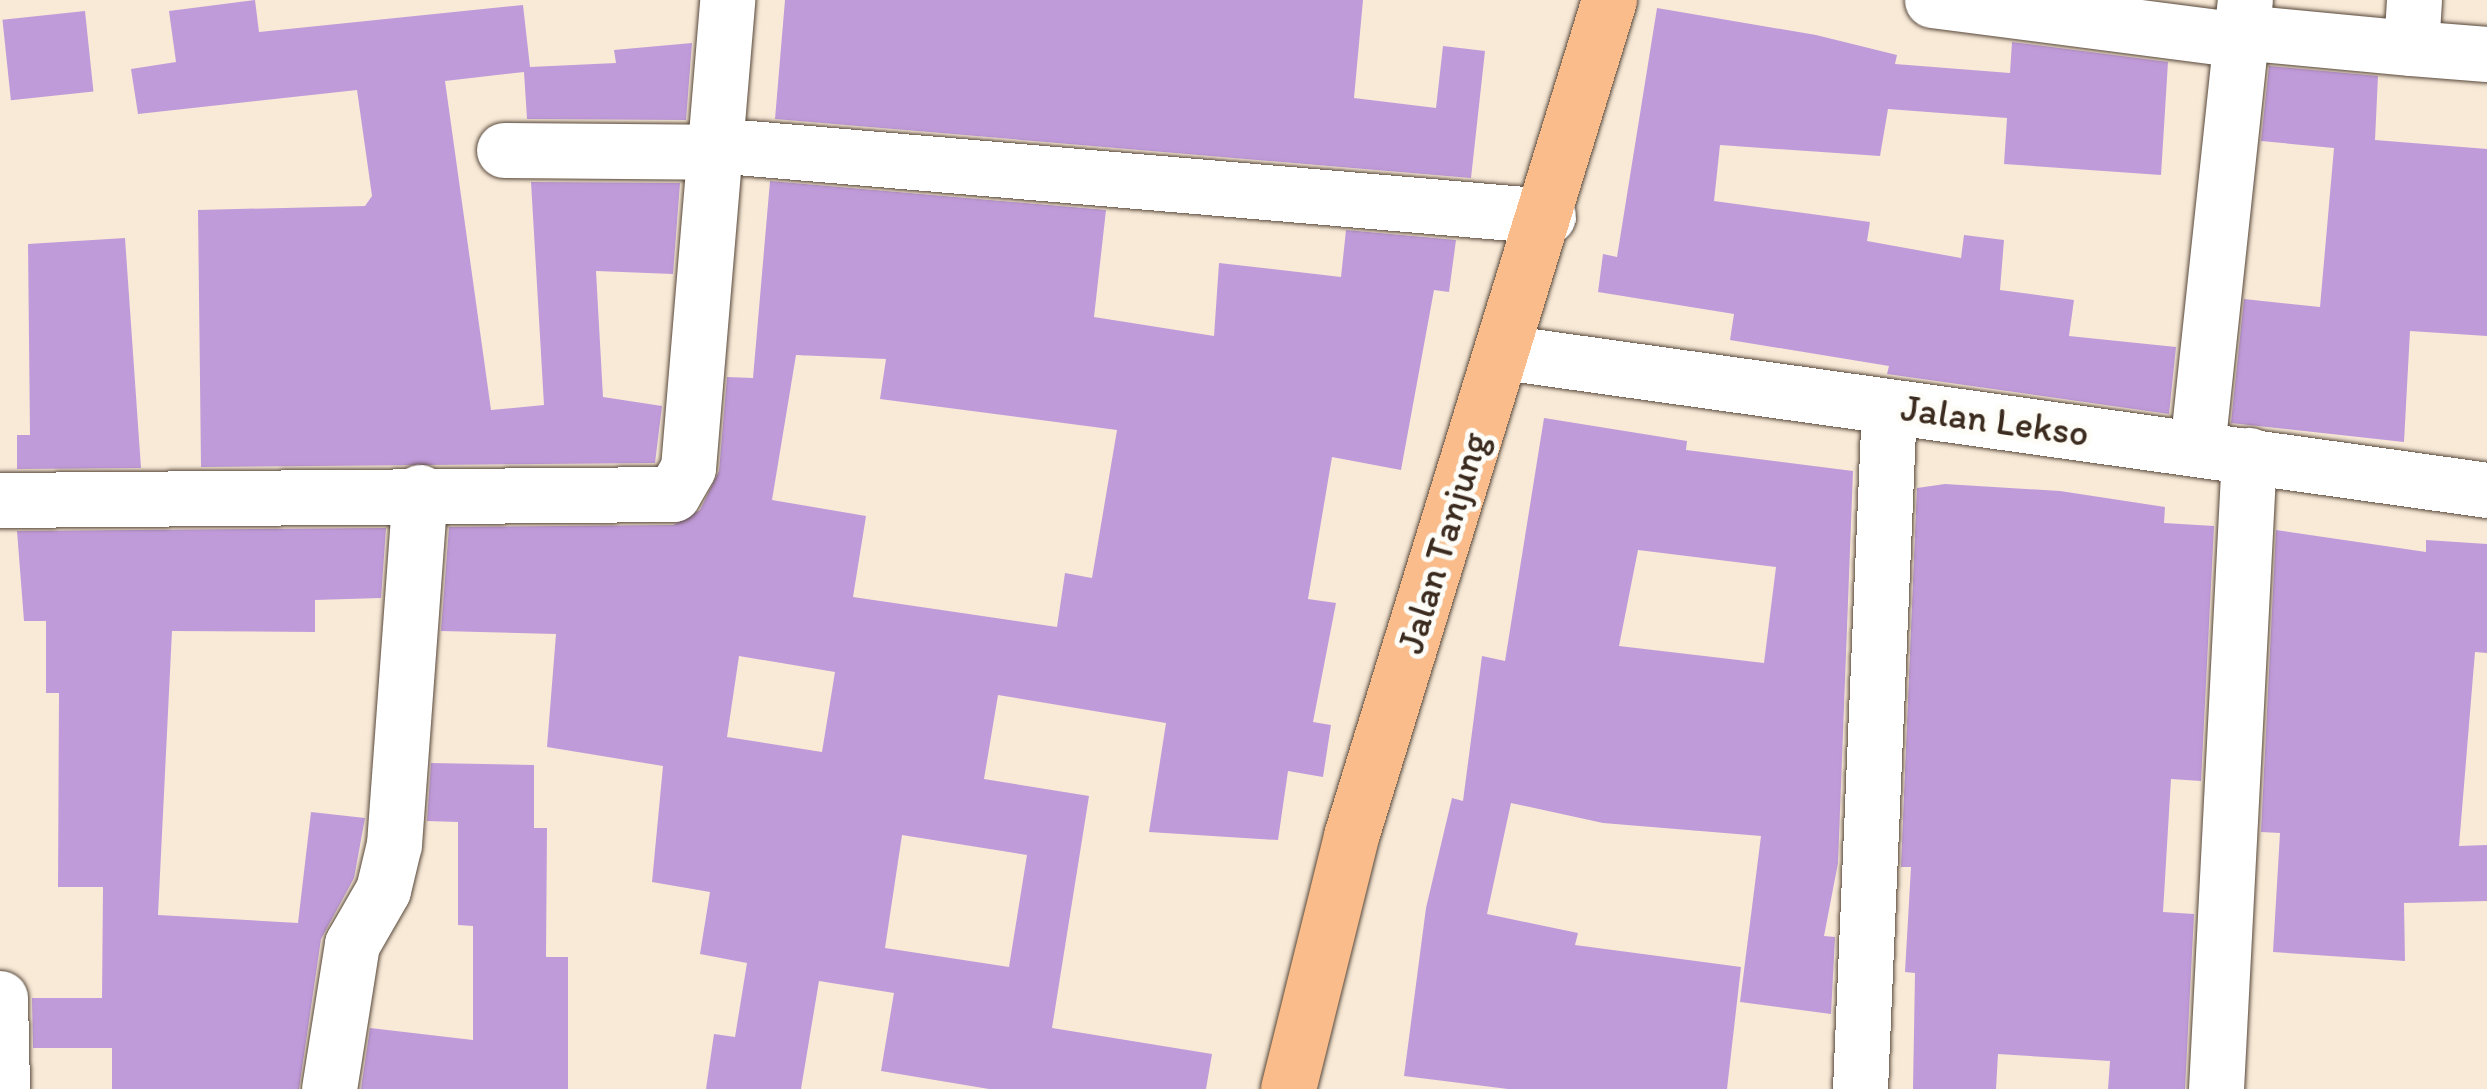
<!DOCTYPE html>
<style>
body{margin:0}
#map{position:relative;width:2487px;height:1089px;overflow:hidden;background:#f8ead7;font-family:Itim,sans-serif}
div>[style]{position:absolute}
.building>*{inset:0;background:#c09bda;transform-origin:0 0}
.roads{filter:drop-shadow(0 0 2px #57473a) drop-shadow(0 0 2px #57473a)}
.street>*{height:55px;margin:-27.5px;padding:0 27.5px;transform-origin:27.5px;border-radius:27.5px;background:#fff}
.primary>*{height:55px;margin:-27.5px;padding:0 27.5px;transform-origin:27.5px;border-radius:27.5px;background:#f9bc8a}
span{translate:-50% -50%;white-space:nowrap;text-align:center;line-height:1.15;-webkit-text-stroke:10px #fdfcf7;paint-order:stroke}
.street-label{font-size:38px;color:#3b2a1e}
</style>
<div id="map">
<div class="building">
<div style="clip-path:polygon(255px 0,259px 32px,523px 5px,530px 67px,616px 63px,614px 50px,692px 43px,686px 120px,527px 119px,524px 72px,445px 81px,491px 410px,544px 405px,531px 182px,680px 183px,673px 274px,596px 271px,603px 397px,662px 406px,655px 463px,201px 467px,198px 210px,365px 206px,372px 196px,357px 90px,138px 114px,131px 69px,176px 62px,169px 11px)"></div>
<div style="clip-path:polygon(785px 0,1363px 0,1354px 98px,1436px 108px,1443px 46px,1485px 51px,1471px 178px,775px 119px)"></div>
<div style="clip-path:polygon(1657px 8px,1816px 35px,1897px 55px,1895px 64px,2010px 73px,2012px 42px,2168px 62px,2161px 175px,2004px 164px,2007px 118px,1888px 109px,1880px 156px,1720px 145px,1714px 201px,1870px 222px,1867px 241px,1961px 258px,1964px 235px,2004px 240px,2000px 290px,2074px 300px,2069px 336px,2176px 347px,2169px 414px,1887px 374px,1889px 366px,1730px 340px,1734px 314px,1598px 292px,1603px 254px,1617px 257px)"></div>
<div style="left:85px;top:11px;width:81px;height:83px;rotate:84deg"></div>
<div style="clip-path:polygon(2269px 66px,2378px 76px,2375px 140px,2487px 149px,2487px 336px,2410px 331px,2404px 442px,2231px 423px,2244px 299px,2320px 307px,2334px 148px,2261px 141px)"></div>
<div style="clip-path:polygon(evenodd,770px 181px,1106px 210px,1094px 317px,1214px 336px,1219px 263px,1341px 277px,1346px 230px,1456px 240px,1449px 292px,1434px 290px,1401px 470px,1332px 457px,1308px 599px,1336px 603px,1313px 722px,1331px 725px,1323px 777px,1288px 771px,1278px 840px,1149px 832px,1166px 723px,998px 695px,984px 779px,1089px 796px,1052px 1028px,1212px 1054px,1206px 1089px,989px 1089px,881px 1071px,894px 993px,819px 981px,801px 1089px,706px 1089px,714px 1034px,735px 1037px,747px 963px,700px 954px,710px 892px,652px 882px,663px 766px,547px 747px,556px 634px,441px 631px,449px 527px,673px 525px,700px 510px,719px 471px,727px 377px,753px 378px,770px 181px,796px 355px,886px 359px,880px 399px,1117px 430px,1092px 578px,1065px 573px,1057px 627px,853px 597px,866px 516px,772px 500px,796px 355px,770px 181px,739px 656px,835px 672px,822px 752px,727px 737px,739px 656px,770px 181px,902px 835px,1027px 855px,1009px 967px,885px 948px,902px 835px)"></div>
<div style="clip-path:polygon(125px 238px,141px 468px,17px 469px,17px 435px,30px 435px,28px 244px)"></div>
<div style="clip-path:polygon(evenodd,1544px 418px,1687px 441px,1686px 450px,1853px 471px,1838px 863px,1824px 936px,1835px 937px,1831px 1014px,1740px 1002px,1761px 836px,1603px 823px,1511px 803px,1487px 914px,1578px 933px,1575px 945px,1741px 967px,1727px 1089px,1508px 1089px,1404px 1076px,1426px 908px,1452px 798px,1463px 801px,1482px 656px,1505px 661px,1544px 418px,1638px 550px,1776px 567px,1764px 663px,1619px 646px,1638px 550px)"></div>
<div style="clip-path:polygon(1945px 484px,2060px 491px,2165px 507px,2164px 523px,2214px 526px,2201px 781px,2171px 779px,2163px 912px,2194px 914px,2185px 1089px,2108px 1089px,2110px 1061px,1998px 1054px,1996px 1089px,1913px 1089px,1915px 973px,1905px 972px,1911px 867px,1901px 867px,1917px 488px)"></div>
<div style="clip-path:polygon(386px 528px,381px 598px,315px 600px,315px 632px,172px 631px,158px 915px,298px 923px,311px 812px,365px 818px,354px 878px,321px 939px,299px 1089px,112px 1089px,112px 1048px,33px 1048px,32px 998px,102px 998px,103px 887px,58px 887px,59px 693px,46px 693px,46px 621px,24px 621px,17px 531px)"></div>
<div style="clip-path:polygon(2276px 530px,2426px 552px,2426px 540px,2487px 544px,2487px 653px,2475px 652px,2459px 846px,2487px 845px,2487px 901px,2404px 903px,2405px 961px,2273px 952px,2280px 833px,2261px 832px)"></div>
<div style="clip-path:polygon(431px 763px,534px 765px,534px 828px,547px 828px,546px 957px,568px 957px,568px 1089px,361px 1089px,370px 1028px,473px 1040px,473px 926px,458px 925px,458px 822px,427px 821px)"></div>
</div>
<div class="roads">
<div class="street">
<div style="left:1932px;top:0;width:311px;rotate:7.4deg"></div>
<div style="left:2414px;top:0;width:48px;rotate:93.6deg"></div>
<div style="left:2411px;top:48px;width:76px;rotate:4.5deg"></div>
<div style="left:2241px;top:32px;width:171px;rotate:5.4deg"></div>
<div style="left:714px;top:145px;width:837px;rotate:4.87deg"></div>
<div style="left:504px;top:150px;width:210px;rotate:0.5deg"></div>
<div style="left:1503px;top:352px;width:994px;rotate:7.98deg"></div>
<div style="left:2197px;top:448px;width:451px;rotate:-83.9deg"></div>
<div style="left:0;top:500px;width:673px;rotate:-0.51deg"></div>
<div style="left:673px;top:494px;width:30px;rotate:-60deg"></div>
<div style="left:688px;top:468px;width:470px;rotate:-85.2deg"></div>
<div style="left:0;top:998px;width:91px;rotate:88.7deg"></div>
<div style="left:329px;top:1089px;width:147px;rotate:-81deg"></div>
<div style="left:352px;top:944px;width:62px;rotate:-60.1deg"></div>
<div style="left:383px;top:890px;width:47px;rotate:-76.6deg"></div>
<div style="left:394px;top:844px;width:353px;rotate:-85.8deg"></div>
<div style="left:1860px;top:1089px;width:683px;rotate:-87.57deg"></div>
<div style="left:2216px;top:1089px;width:635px;rotate:-87.02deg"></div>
</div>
<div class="primary">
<div style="left:1288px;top:1089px;width:261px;rotate:-76deg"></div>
<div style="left:1351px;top:836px;width:875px;rotate:-72.85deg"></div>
</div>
</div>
<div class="street-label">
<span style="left:1995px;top:421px;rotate:8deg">Jalan Lekso</span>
<span style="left:1443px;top:543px;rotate:-73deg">Jalan Tanjung</span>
</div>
</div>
